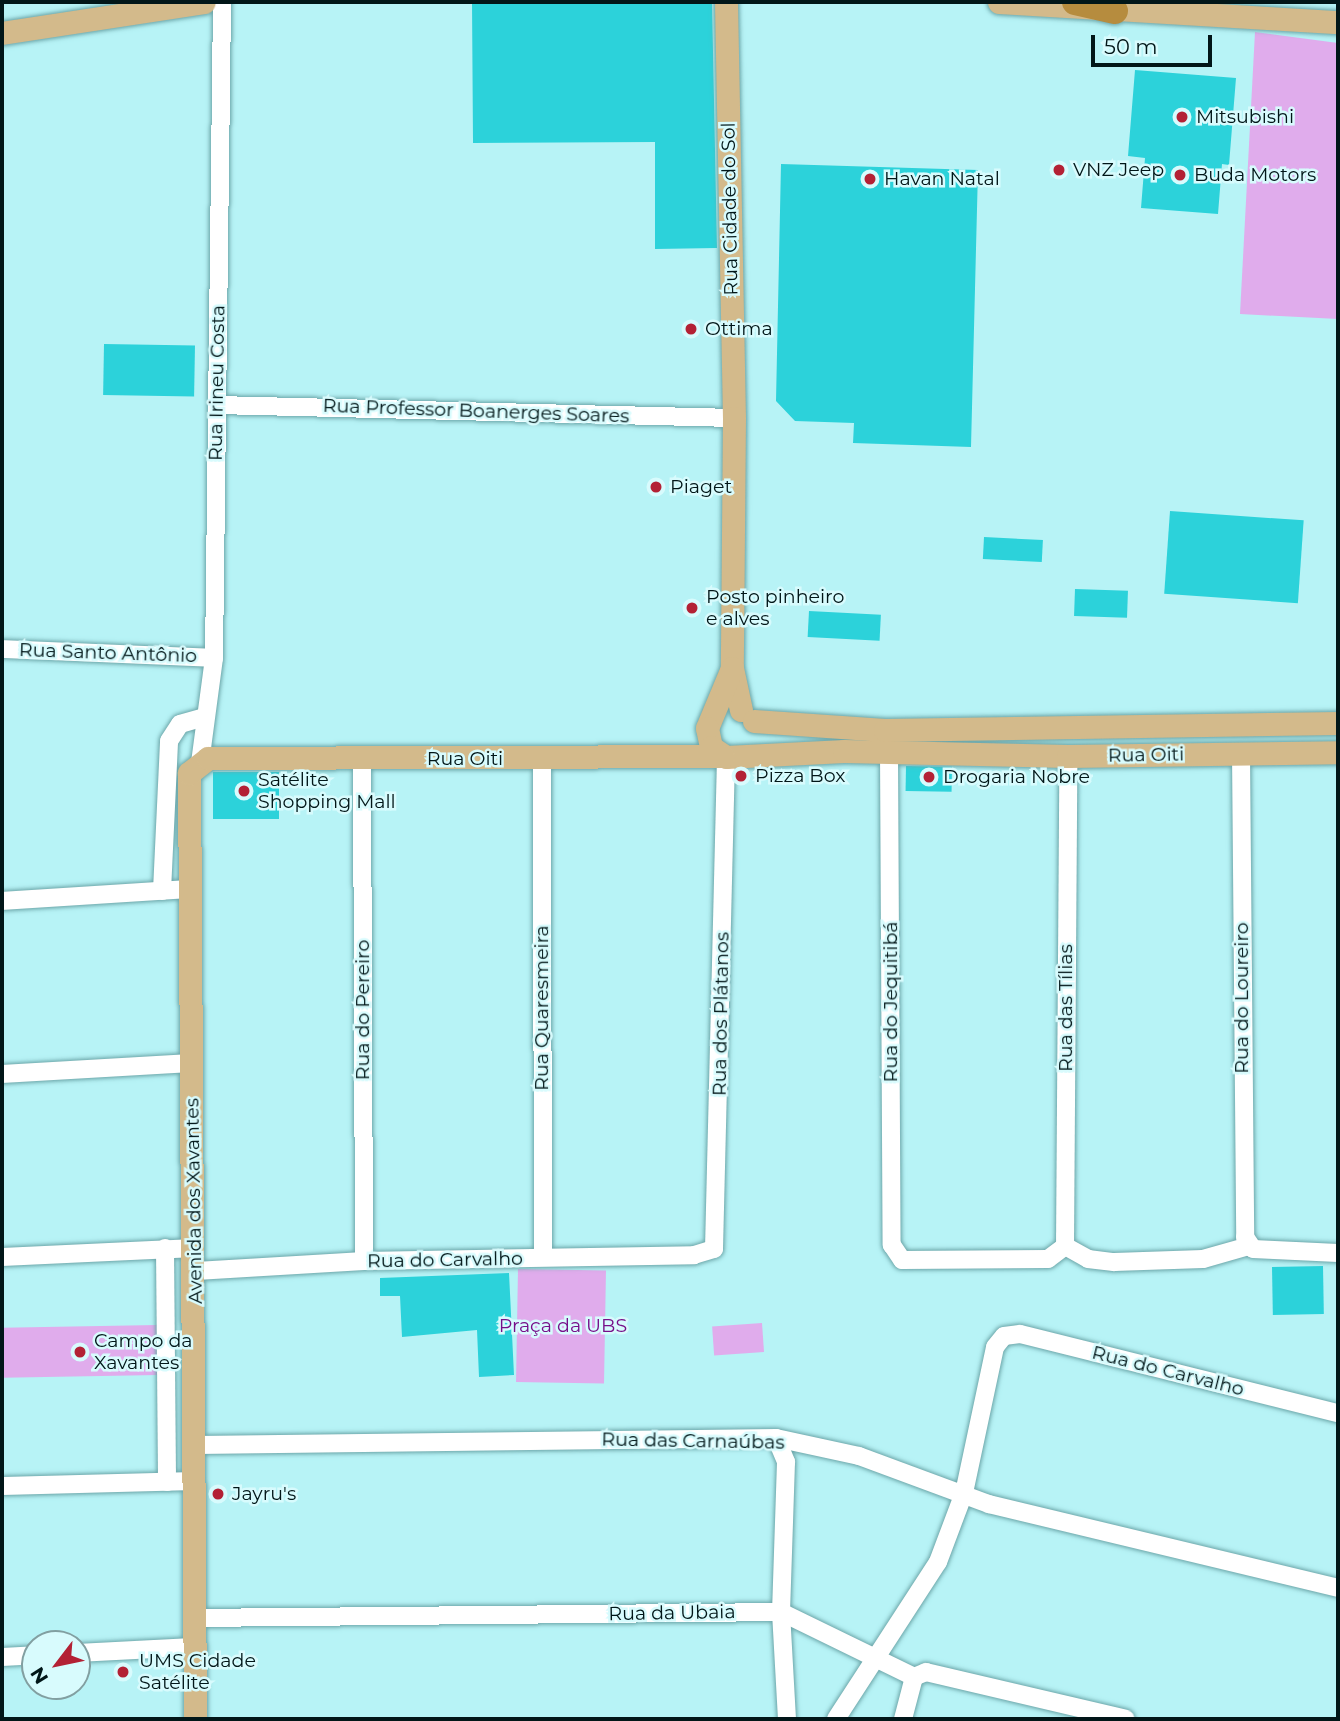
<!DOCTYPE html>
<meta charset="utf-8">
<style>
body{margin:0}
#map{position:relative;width:1340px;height:1721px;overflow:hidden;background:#b7f3f6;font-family:Montserrat,sans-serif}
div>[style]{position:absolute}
.green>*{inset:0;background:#e0acec;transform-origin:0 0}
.building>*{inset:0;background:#2cd2da;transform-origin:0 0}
.roads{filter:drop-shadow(0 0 2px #6ca6a9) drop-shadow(0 0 2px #6ca6a9)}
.minor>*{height:18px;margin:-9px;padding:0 9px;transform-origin:9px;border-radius:9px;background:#fff}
.major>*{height:23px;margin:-11.5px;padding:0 11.5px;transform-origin:11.5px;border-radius:11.5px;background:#d3ba8b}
.highway>*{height:26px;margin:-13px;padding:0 13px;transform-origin:13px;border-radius:13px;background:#b68c3e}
.dots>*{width:19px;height:19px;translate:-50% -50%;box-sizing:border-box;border:4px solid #d8fbfd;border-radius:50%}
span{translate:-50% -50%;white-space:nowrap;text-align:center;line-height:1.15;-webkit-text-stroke:5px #d8fbfd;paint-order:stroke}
.poi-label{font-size:19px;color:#011618}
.left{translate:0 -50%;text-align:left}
.street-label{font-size:19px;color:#011618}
.park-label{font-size:19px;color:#760f89}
.frame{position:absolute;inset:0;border:4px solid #011618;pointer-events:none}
.north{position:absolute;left:21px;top:1630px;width:70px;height:70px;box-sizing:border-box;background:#d8fbfd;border:2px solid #829fa1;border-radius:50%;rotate:238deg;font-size:19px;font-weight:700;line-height:28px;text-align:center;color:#011618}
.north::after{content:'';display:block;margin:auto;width:24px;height:32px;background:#b32135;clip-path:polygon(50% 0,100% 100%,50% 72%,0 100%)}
.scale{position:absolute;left:1091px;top:35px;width:121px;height:32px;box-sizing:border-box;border:4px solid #011618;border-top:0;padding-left:9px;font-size:21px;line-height:24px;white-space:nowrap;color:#011618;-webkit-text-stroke:5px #d8fbfd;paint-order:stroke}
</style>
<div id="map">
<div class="green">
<div style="clip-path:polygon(1255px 32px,1338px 43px,1338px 319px,1240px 314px)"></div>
<div style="left:518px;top:1269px;width:88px;height:113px;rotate:1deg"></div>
<div style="left:762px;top:1323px;width:29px;height:50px;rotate:86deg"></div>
<div style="left:157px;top:1325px;width:50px;height:155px;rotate:89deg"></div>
</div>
<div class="building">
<div style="clip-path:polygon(472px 2px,712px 2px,717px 248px,655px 249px,655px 142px,473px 143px)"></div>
<div style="clip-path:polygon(1135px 70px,1236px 78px,1229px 165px,1222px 164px,1218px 214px,1141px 208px,1145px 158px,1128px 156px)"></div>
<div style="clip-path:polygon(781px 164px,978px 170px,971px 447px,853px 443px,854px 423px,795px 421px,776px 401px)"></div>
<div style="left:104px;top:344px;width:91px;height:51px;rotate:1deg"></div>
<div style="left:1170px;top:511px;width:134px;height:83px;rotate:4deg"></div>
<div style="left:984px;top:537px;width:59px;height:22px;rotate:3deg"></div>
<div style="left:1075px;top:589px;width:53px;height:27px;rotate:2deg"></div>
<div style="left:809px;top:611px;width:72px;height:26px;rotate:3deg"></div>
<div style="left:906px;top:766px;width:46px;height:25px;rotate:1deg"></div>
<div style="left:213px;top:772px;width:66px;height:47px"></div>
<div style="left:1323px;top:1266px;width:48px;height:51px;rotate:89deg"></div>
<div style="clip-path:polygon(509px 1273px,514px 1375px,479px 1377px,477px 1330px,402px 1337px,400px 1296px,380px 1296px,380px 1278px)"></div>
</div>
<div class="roads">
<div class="minor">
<div style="left:217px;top:405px;width:517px;rotate:1.44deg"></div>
<div style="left:2px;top:649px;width:212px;rotate:2.4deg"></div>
<div style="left:889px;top:752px;width:493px;rotate:89.7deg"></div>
<div style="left:892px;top:1245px;width:18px;rotate:56deg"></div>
<div style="left:902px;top:1260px;width:146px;rotate:-0.4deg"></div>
<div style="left:1048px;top:1259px;width:21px;rotate:-37deg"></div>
<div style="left:1065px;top:1246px;width:490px;rotate:-89.6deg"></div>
<div style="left:1241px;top:753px;width:484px;rotate:89.5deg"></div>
<div style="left:1245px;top:1237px;width:14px;rotate:56deg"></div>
<div style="left:1253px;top:1249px;width:85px;rotate:2.7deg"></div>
<div style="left:362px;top:759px;width:502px;rotate:89.77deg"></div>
<div style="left:542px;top:759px;width:498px;rotate:89.9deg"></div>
<div style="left:200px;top:763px;width:106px;rotate:-82.4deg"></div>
<div style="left:214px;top:658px;width:656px;rotate:-89.3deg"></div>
<div style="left:162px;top:891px;width:150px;rotate:-87.3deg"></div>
<div style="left:169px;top:741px;width:20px;rotate:-57deg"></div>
<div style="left:180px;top:724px;width:26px;rotate:-16deg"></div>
<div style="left:2px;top:901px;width:186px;rotate:-3.7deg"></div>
<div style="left:2px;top:1074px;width:189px;rotate:-3.3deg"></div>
<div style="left:1065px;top:1246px;width:26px;rotate:29deg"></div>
<div style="left:1088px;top:1259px;width:26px;rotate:7deg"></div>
<div style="left:1114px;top:1262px;width:89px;rotate:-1.9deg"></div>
<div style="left:1203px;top:1259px;width:48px;rotate:-15.8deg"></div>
<div style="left:165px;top:1248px;width:234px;rotate:89.5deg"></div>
<div style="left:2px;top:1257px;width:193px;rotate:-2.7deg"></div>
<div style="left:196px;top:1271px;width:168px;rotate:-3.4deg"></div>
<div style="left:364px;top:1261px;width:330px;rotate:-1deg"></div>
<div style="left:694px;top:1255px;width:21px;rotate:-17deg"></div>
<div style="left:714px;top:1249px;width:492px;rotate:-88.6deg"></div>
<div style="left:776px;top:1438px;width:26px;rotate:67deg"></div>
<div style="left:786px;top:1462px;width:150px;rotate:91.9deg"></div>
<div style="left:781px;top:1612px;width:107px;rotate:86.8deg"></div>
<div style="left:196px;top:1445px;width:580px;rotate:-0.69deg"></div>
<div style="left:776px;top:1438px;width:85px;rotate:12.2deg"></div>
<div style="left:859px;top:1456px;width:139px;rotate:20.3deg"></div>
<div style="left:989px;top:1504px;width:359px;rotate:13.5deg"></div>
<div style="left:2px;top:1486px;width:193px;rotate:-1.5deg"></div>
<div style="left:193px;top:1618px;width:588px;rotate:-0.58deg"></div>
<div style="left:781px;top:1612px;width:148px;rotate:26deg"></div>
<div style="left:914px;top:1677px;width:13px;rotate:-23deg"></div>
<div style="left:926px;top:1672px;width:205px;rotate:13.2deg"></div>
<div style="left:77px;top:1653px;width:116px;rotate:-3deg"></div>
<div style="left:2px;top:1657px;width:33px;rotate:-3deg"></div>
<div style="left:836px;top:1719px;width:187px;rotate:-57deg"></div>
<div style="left:938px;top:1562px;width:74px;rotate:-69.4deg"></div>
<div style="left:964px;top:1493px;width:149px;rotate:-78deg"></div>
<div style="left:995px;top:1347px;width:14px;rotate:-51deg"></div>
<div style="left:1004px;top:1336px;width:16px;rotate:-7deg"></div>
<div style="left:1020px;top:1334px;width:328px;rotate:14deg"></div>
<div style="left:903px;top:1719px;width:43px;rotate:-75.3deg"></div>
</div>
<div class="major">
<div style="left:726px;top:2px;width:416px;rotate:88.9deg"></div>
<div style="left:734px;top:418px;width:250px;rotate:90.5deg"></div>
<div style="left:732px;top:668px;width:43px;rotate:77.9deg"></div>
<div style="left:999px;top:2px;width:340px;rotate:3.4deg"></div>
<div style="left:2px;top:33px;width:204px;rotate:-8.7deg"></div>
<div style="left:732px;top:668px;width:65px;rotate:112.6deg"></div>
<div style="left:707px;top:728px;width:19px;rotate:78deg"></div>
<div style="left:711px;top:747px;width:18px;rotate:34deg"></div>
<div style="left:726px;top:757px;width:118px;rotate:-2.9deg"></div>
<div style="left:844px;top:751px;width:224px;rotate:1.3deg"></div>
<div style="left:1068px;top:756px;width:270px;rotate:-0.8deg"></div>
<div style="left:754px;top:721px;width:131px;rotate:3.9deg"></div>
<div style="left:885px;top:730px;width:453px;rotate:-0.9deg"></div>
<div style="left:195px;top:1719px;width:946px;rotate:-90.36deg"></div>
<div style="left:189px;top:773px;width:24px;rotate:-38deg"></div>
<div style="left:208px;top:758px;width:515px;rotate:-0.22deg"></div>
</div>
<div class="highway">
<div style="left:1075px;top:2px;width:41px;rotate:12.7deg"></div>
</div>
</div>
<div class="dots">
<div style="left:1182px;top:117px;background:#b32135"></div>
<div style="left:1059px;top:170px;background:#b32135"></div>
<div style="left:1180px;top:175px;background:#b32135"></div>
<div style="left:870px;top:179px;background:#b32135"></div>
<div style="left:691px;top:329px;background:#b32135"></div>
<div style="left:656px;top:487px;background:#b32135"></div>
<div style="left:692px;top:608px;background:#b32135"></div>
<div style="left:741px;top:776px;background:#b32135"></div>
<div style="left:929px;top:777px;background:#b32135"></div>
<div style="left:244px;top:791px;background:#b32135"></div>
<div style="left:80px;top:1352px;background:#b32135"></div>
<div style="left:218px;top:1494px;background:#b32135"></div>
<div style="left:123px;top:1672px;background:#b32135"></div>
</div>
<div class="poi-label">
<span class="left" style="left:1196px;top:117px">Mitsubishi</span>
<span class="left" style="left:1073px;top:170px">VNZ Jeep</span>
<span class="left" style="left:1194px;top:175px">Buda Motors</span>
<span class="left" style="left:884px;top:179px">Havan Natal</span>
<span class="left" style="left:705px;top:329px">Ottima</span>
<span class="left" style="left:670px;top:487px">Piaget</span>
<span class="left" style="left:706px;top:608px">Posto pinheiro<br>e alves</span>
<span class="left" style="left:755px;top:776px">Pizza Box</span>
<span class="left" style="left:943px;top:777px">Drogaria Nobre</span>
<span class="left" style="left:258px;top:791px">Satélite<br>Shopping Mall</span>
<span class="left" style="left:94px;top:1352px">Campo da<br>Xavantes</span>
<span class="left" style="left:232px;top:1494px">Jayru's</span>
<span class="left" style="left:139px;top:1672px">UMS Cidade<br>Satélite</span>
</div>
<div class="street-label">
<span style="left:730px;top:209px;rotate:-91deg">Rua Cidade do Sol</span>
<span style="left:217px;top:383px;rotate:-89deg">Rua Irineu Costa</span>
<span style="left:476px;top:411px;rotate:2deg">Rua Professor Boanerges Soares</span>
<span style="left:108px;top:653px;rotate:2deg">Rua Santo Antônio</span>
<span style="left:1146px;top:755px;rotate:-1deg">Rua Oiti</span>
<span style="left:465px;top:759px">Rua Oiti</span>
<span style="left:1242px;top:998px;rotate:-90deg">Rua do Loureiro</span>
<span style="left:891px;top:1002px;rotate:-90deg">Rua do Jequitibá</span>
<span style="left:542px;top:1008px;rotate:-90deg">Rua Quaresmeira</span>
<span style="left:1066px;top:1008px;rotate:-90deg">Rua das Tílias</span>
<span style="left:363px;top:1010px;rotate:-90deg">Rua do Pereiro</span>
<span style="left:721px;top:1014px;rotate:-89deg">Rua dos Plátanos</span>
<span style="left:194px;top:1201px;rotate:-91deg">Avenida dos Xavantes</span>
<span style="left:445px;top:1260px;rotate:-1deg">Rua do Carvalho</span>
<span style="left:1168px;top:1371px;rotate:14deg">Rua do Carvalho</span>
<span style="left:693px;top:1441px;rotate:1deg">Rua das Carnaúbas</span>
<span style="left:672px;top:1613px;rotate:-1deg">Rua da Ubaia</span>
</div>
<div class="park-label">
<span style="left:563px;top:1326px">Praça da UBS</span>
</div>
<div class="frame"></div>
<div class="north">N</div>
<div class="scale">50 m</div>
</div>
